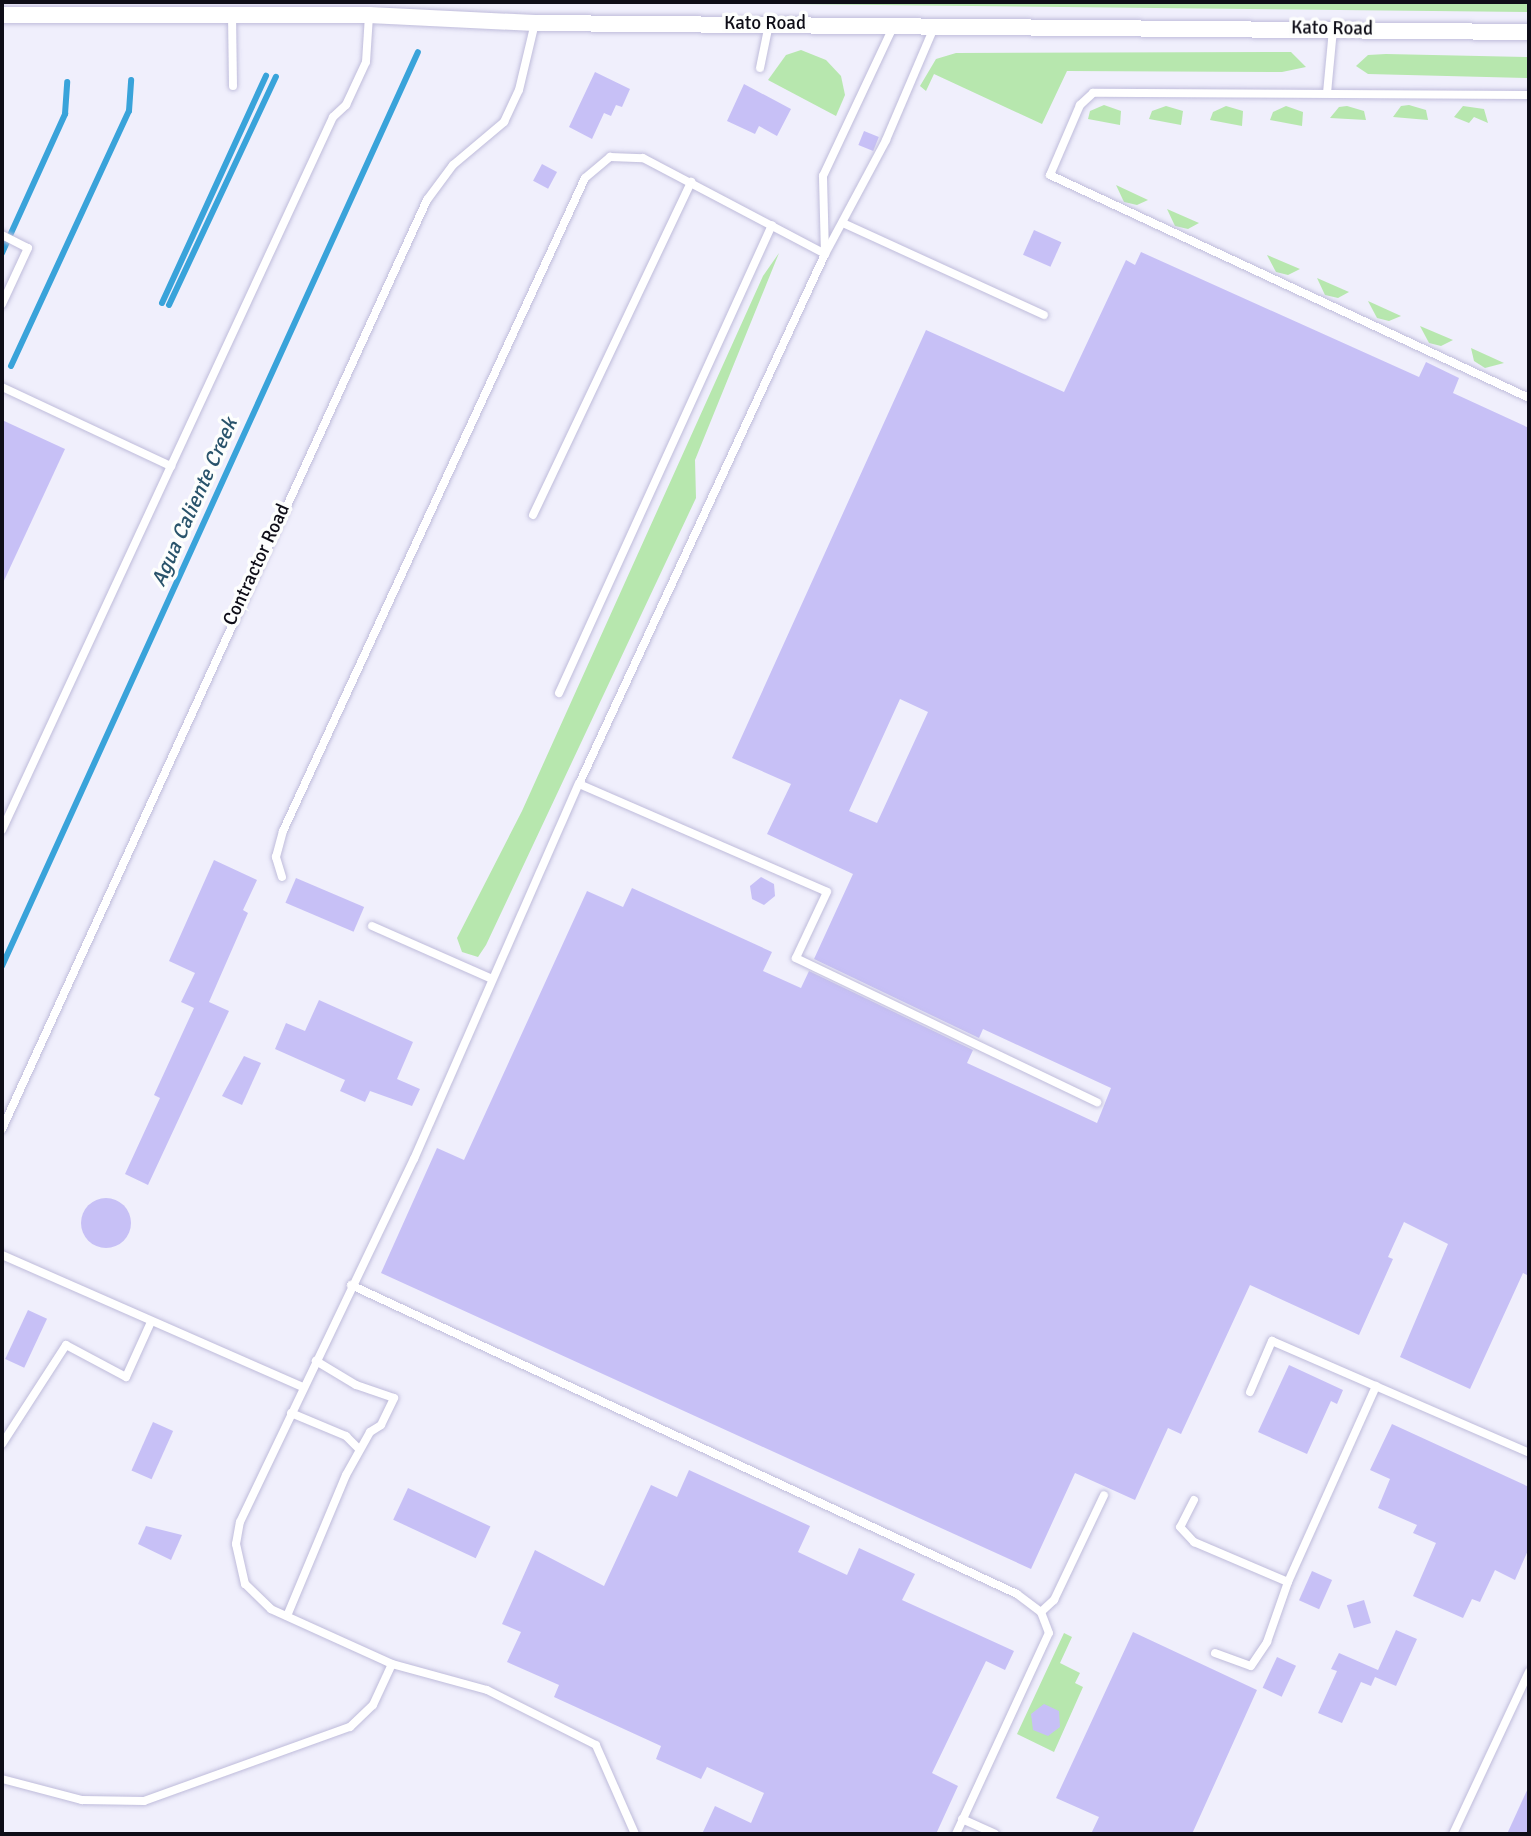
<!DOCTYPE html>
<style>
body{margin:0}
#map{position:relative;width:1531px;height:1836px;overflow:hidden;background:#f0effc;font-family:Signika,sans-serif}
div>[style]{position:absolute}
.green>*{inset:0;background:#b7e7ae}
.stream>*{height:6px;margin:-3px;padding:0 3px;transform-origin:3px;border-radius:3px;background:#39a3da}
.building>*{inset:0;background:#c7c0f6;transform-origin:0 0}
.round{border-radius:50%}
.roads{filter:drop-shadow(0 0 2px #bfbcdb) drop-shadow(0 0 2px #bfbcdb)}
.service>*{height:8px;margin:-4px;padding:0 4px;transform-origin:4px;border-radius:4px;background:#fff}
.minor>*{height:16px;margin:-8px;padding:0 8px;transform-origin:8px;border-radius:8px;background:#fff}
span{translate:-50% -50%;white-space:nowrap;text-align:center;line-height:1.15;-webkit-text-stroke:7px #fdfefd;paint-order:stroke}
.street-label{font-size:19px;color:#0e0d17}
.water-label{font-size:21px;color:#29536b;font-style:italic}
.frame{position:absolute;inset:0;border:4px solid #0e0d17;pointer-events:none}
</style>
<div id="map">
<div class="green">
<div style="clip-path:polygon(596px 2px,1529px 2px,1529px 12px)"></div>
<div style="clip-path:polygon(801px 50px,826px 60px,841px 76px,845px 95px,836px 116px,768px 80px,786px 55px)"></div>
<div style="clip-path:polygon(1291px 52px,1306px 67px,1282px 72px,1067px 71px,1042px 124px,934px 74px,926px 91px,920px 86px,936px 59px,956px 53px)"></div>
<div style="clip-path:polygon(1386px 54px,1529px 57px,1529px 78px,1368px 74px,1356px 66px,1368px 55px)"></div>
<div style="clip-path:polygon(1104px 105px,1121px 111px,1120px 125px,1088px 119px,1090px 111px)"></div>
<div style="clip-path:polygon(1409px 105px,1426px 110px,1428px 120px,1393px 117px,1401px 106px)"></div>
<div style="clip-path:polygon(1166px 106px,1183px 111px,1181px 125px,1149px 119px,1152px 111px)"></div>
<div style="clip-path:polygon(1226px 106px,1243px 111px,1242px 126px,1210px 120px,1213px 112px)"></div>
<div style="clip-path:polygon(1286px 106px,1303px 112px,1302px 126px,1270px 120px,1273px 112px)"></div>
<div style="clip-path:polygon(1347px 106px,1364px 111px,1366px 120px,1330px 118px,1339px 107px)"></div>
<div style="clip-path:polygon(1463px 106px,1484px 109px,1488px 123px,1474px 117px,1469px 123px,1454px 117px)"></div>
<div style="clip-path:polygon(1116px 185px,1148px 200px,1137px 205px,1124px 202px)"></div>
<div style="clip-path:polygon(1167px 209px,1199px 223px,1188px 229px,1175px 226px)"></div>
<div style="clip-path:polygon(779px 253px,695px 460px,696px 498px,486px 945px,478px 957px,462px 952px,457px 938px,522px 811px,763px 276px)"></div>
<div style="clip-path:polygon(1267px 255px,1300px 269px,1288px 275px,1276px 272px)"></div>
<div style="clip-path:polygon(1317px 278px,1349px 292px,1338px 298px,1325px 295px)"></div>
<div style="clip-path:polygon(1368px 301px,1401px 316px,1389px 321px,1377px 318px)"></div>
<div style="clip-path:polygon(1420px 326px,1453px 340px,1441px 346px,1429px 343px)"></div>
<div style="clip-path:polygon(1471px 348px,1504px 363px,1485px 368px,1474px 361px)"></div>
<div style="clip-path:polygon(1064px 1633px,1072px 1637px,1060px 1663px,1080px 1673px,1075px 1683px,1083px 1687px,1054px 1752px,1017px 1734px)"></div>
</div>
<div class="stream">
<div style="left:2px;top:253px;width:153px;rotate:-65.6deg"></div>
<div style="left:65px;top:114px;width:32px;rotate:-86deg"></div>
<div style="left:162px;top:303px;width:250px;rotate:-65.4deg"></div>
<div style="left:169px;top:305px;width:252px;rotate:-64.9deg"></div>
<div style="left:11px;top:366px;width:281px;rotate:-65.2deg"></div>
<div style="left:129px;top:111px;width:31px;rotate:-86deg"></div>
<div style="left:2px;top:966px;width:1004px;rotate:-65.53deg"></div>
</div>
<div class="building">
<div style="clip-path:polygon(595px 72px,630px 89px,622px 107px,616px 105px,611px 116px,604px 113px,592px 139px,569px 127px)"></div>
<div style="clip-path:polygon(744px 84px,791px 109px,777px 136px,759px 126px,755px 134px,727px 121px)"></div>
<div style="left:864px;top:131px;width:16px;height:15px;rotate:22deg"></div>
<div style="left:542px;top:164px;width:17px;height:19px;rotate:28deg"></div>
<div style="left:1034px;top:230px;width:30px;height:27px;rotate:24deg"></div>
<div style="clip-path:polygon(evenodd,1141px 252px,1419px 377px,1426px 362px,1459px 378px,1453px 393px,1529px 428px,1529px 1276px,1523px 1273px,1470px 1389px,1400px 1357px,1448px 1244px,1404px 1222px,1388px 1257px,1393px 1259px,1359px 1335px,1250px 1285px,1181px 1434px,1168px 1428px,1135px 1500px,1075px 1473px,1031px 1569px,381px 1273px,437px 1148px,464px 1160px,587px 891px,623px 907px,632px 888px,772px 952px,763px 971px,801px 988px,809px 971px,973px 1050px,967px 1063px,1097px 1123px,1111px 1088px,983px 1029px,979px 1038px,814px 959px,853px 874px,767px 834px,791px 784px,732px 758px,926px 330px,1064px 392px,1126px 260px,1135px 265px,1141px 252px,900px 699px,928px 712px,877px 823px,849px 811px,900px 699px)"></div>
<div style="clip-path:polygon(2px 420px,65px 449px,2px 585px)"></div>
<div style="clip-path:polygon(214px 860px,257px 880px,243px 910px,248px 913px,209px 1002px,229px 1011px,148px 1185px,125px 1174px,160px 1098px,154px 1095px,194px 1008px,181px 1002px,195px 973px,169px 961px)"></div>
<div style="clip-path:polygon(761px 877px,774px 884px,775px 896px,764px 905px,752px 899px,750px 886px)"></div>
<div style="left:296px;top:878px;width:74px;height:27px;rotate:23deg"></div>
<div style="clip-path:polygon(319px 1000px,413px 1042px,397px 1079px,420px 1089px,412px 1106px,370px 1091px,365px 1102px,340px 1091px,345px 1080px,275px 1049px,286px 1023px,305px 1031px)"></div>
<div style="clip-path:polygon(244px 1056px,261px 1063px,242px 1105px,222px 1096px)"></div>
<div class="round" style="left:81px;top:1198px;width:50px;height:50px"></div>
<div style="left:28px;top:1310px;width:21px;height:54px;rotate:25deg"></div>
<div style="clip-path:polygon(1289px 1365px,1343px 1390px,1337px 1404px,1331px 1401px,1307px 1454px,1258px 1432px)"></div>
<div style="left:153px;top:1422px;width:22px;height:53px;rotate:24deg"></div>
<div style="clip-path:polygon(1392px 1424px,1529px 1487px,1529px 1548px,1515px 1580px,1495px 1570px,1480px 1602px,1472px 1599px,1463px 1618px,1413px 1596px,1436px 1543px,1413px 1533px,1417px 1525px,1378px 1508px,1390px 1479px,1370px 1470px)"></div>
<div style="clip-path:polygon(689px 1470px,810px 1526px,798px 1552px,847px 1575px,859px 1548px,915px 1574px,902px 1600px,1014px 1651px,1005px 1670px,986px 1661px,932px 1773px,958px 1786px,936px 1834px,702px 1834px,715px 1806px,751px 1823px,764px 1793px,707px 1767px,701px 1779px,656px 1759px,661px 1746px,554px 1697px,559px 1685px,507px 1662px,521px 1632px,502px 1624px,535px 1550px,604px 1586px,651px 1485px,677px 1497px)"></div>
<div style="left:408px;top:1488px;width:91px;height:35px;rotate:25deg"></div>
<div style="clip-path:polygon(146px 1526px,182px 1535px,171px 1560px,138px 1544px)"></div>
<div style="left:1312px;top:1571px;width:22px;height:32px;rotate:24deg"></div>
<div style="left:1364px;top:1600px;width:24px;height:18px;rotate:73deg"></div>
<div style="clip-path:polygon(1396px 1630px,1417px 1639px,1396px 1686px,1375px 1677px,1371px 1686px,1361px 1682px,1342px 1723px,1318px 1713px,1337px 1671px,1331px 1669px,1339px 1653px,1378px 1670px)"></div>
<div style="clip-path:polygon(1133px 1632px,1257px 1690px,1192px 1834px,1091px 1834px,1099px 1817px,1056px 1798px)"></div>
<div style="left:1277px;top:1657px;width:21px;height:34px;rotate:25deg"></div>
<div style="clip-path:polygon(1044px 1704px,1059px 1711px,1060px 1727px,1048px 1736px,1033px 1730px,1031px 1714px)"></div>
<div style="clip-path:polygon(1529px 1786px,1529px 1834px,1507px 1834px)"></div>
</div>
<div class="roads">
<div class="service">
<div style="left:232px;top:14px;width:72px;rotate:89.2deg"></div>
<div style="left:760px;top:68px;width:45px;rotate:-78.4deg"></div>
<div style="left:1327px;top:93px;width:64px;rotate:-84.6deg"></div>
<div style="left:1529px;top:95px;width:436px;rotate:-179.7deg"></div>
<div style="left:1093px;top:93px;width:18px;rotate:137deg"></div>
<div style="left:1080px;top:105px;width:76px;rotate:113.2deg"></div>
<div style="left:1050px;top:175px;width:528px;rotate:24.96deg"></div>
<div style="left:843px;top:223px;width:221px;rotate:24.6deg"></div>
<div style="left:2px;top:235px;width:29px;rotate:27deg"></div>
<div style="left:28px;top:248px;width:62px;rotate:114.9deg"></div>
<div style="left:825px;top:254px;width:78px;rotate:-91.5deg"></div>
<div style="left:823px;top:176px;width:167px;rotate:-64.8deg"></div>
<div style="left:2px;top:387px;width:187px;rotate:25.1deg"></div>
<div style="left:533px;top:515px;width:369px;rotate:-64.6deg"></div>
<div style="left:559px;top:693px;width:514px;rotate:-65.53deg"></div>
<div style="left:579px;top:784px;width:270px;rotate:23.5deg"></div>
<div style="left:827px;top:892px;width:73px;rotate:115.2deg"></div>
<div style="left:796px;top:958px;width:334px;rotate:25.6deg"></div>
<div style="left:2px;top:830px;width:786px;rotate:-65.1deg"></div>
<div style="left:333px;top:117px;width:18px;rotate:-43deg"></div>
<div style="left:346px;top:105px;width:47px;rotate:-65.1deg"></div>
<div style="left:366px;top:62px;width:47px;rotate:-86.3deg"></div>
<div style="left:282px;top:877px;width:21px;rotate:-107deg"></div>
<div style="left:276px;top:857px;width:27px;rotate:-75deg"></div>
<div style="left:283px;top:831px;width:719px;rotate:-65.18deg"></div>
<div style="left:585px;top:178px;width:33px;rotate:-40deg"></div>
<div style="left:610px;top:157px;width:33px;rotate:2deg"></div>
<div style="left:643px;top:158px;width:206px;rotate:27.8deg"></div>
<div style="left:372px;top:926px;width:131px;rotate:23.8deg"></div>
<div style="left:2px;top:1129px;width:1022px;rotate:-65.42deg"></div>
<div style="left:427px;top:200px;width:44px;rotate:-53.4deg"></div>
<div style="left:453px;top:165px;width:67px;rotate:-40.1deg"></div>
<div style="left:504px;top:122px;width:35px;rotate:-65deg"></div>
<div style="left:519px;top:90px;width:69px;rotate:-76.6deg"></div>
<div style="left:2px;top:1255px;width:329px;rotate:23.7deg"></div>
<div style="left:351px;top:1285px;width:734px;rotate:24.89deg"></div>
<div style="left:1017px;top:1594px;width:30px;rotate:37deg"></div>
<div style="left:1250px;top:1392px;width:56px;rotate:-66.7deg"></div>
<div style="left:1272px;top:1341px;width:280px;rotate:23.5deg"></div>
<div style="left:291px;top:1413px;width:60px;rotate:22.7deg"></div>
<div style="left:346px;top:1436px;width:18px;rotate:45deg"></div>
<div style="left:2px;top:1444px;width:118px;rotate:-57.1deg"></div>
<div style="left:66px;top:1345px;width:68px;rotate:28.1deg"></div>
<div style="left:126px;top:1377px;width:60px;rotate:-65.6deg"></div>
<div style="left:1194px;top:1500px;width:30px;rotate:117deg"></div>
<div style="left:1180px;top:1527px;width:21px;rotate:47deg"></div>
<div style="left:1194px;top:1542px;width:102px;rotate:23.1deg"></div>
<div style="left:287px;top:1616px;width:153px;rotate:-67.3deg"></div>
<div style="left:346px;top:1475px;width:49px;rotate:-60.8deg"></div>
<div style="left:370px;top:1432px;width:13px;rotate:-32deg"></div>
<div style="left:381px;top:1425px;width:30px;rotate:-64deg"></div>
<div style="left:394px;top:1398px;width:40px;rotate:-161.1deg"></div>
<div style="left:356px;top:1385px;width:47px;rotate:-149deg"></div>
<div style="left:1215px;top:1653px;width:38px;rotate:20deg"></div>
<div style="left:1251px;top:1666px;width:29px;rotate:-56deg"></div>
<div style="left:1267px;top:1642px;width:64px;rotate:-70.7deg"></div>
<div style="left:1288px;top:1582px;width:215px;rotate:-65.8deg"></div>
<div style="left:2px;top:1779px;width:83px;rotate:14.7deg"></div>
<div style="left:82px;top:1800px;width:62px;rotate:0.9deg"></div>
<div style="left:144px;top:1801px;width:219px;rotate:-19.8deg"></div>
<div style="left:350px;top:1727px;width:32px;rotate:-44deg"></div>
<div style="left:373px;top:1705px;width:45px;rotate:-65.1deg"></div>
<div style="left:962px;top:1819px;width:36px;rotate:24deg"></div>
<div style="left:635px;top:1834px;width:97px;rotate:-113.7deg"></div>
<div style="left:596px;top:1745px;width:122px;rotate:-153.2deg"></div>
<div style="left:487px;top:1690px;width:98px;rotate:-164.7deg"></div>
<div style="left:392px;top:1664px;width:133px;rotate:-155.6deg"></div>
<div style="left:271px;top:1609px;width:36px;rotate:-136deg"></div>
<div style="left:245px;top:1584px;width:41px;rotate:-102.7deg"></div>
<div style="left:236px;top:1544px;width:22px;rotate:-80deg"></div>
<div style="left:240px;top:1522px;width:403px;rotate:-64.4deg"></div>
<div style="left:414px;top:1159px;width:410px;rotate:-66.3deg"></div>
<div style="left:579px;top:784px;width:584px;rotate:-65.1deg"></div>
<div style="left:825px;top:254px;width:129px;rotate:-61.8deg"></div>
<div style="left:886px;top:140px;width:125px;rotate:-66.9deg"></div>
<div style="left:956px;top:1834px;width:221px;rotate:-65.2deg"></div>
<div style="left:1049px;top:1633px;width:22px;rotate:-111deg"></div>
<div style="left:1041px;top:1612px;width:18px;rotate:-43deg"></div>
<div style="left:1054px;top:1600px;width:116px;rotate:-64.5deg"></div>
<div style="left:1453px;top:1834px;width:179px;rotate:-64.9deg"></div>
</div>
<div class="minor">
<div style="left:2px;top:15px;width:367px"></div>
<div style="left:369px;top:15px;width:166px;rotate:2.8deg"></div>
<div style="left:535px;top:23px;width:994px;rotate:0.52deg"></div>
</div>
</div>
<div class="street-label">
<span style="left:765px;top:24px">Kato Road</span>
<span style="left:1332px;top:29px;rotate:1deg">Kato Road</span>
<span style="left:257px;top:565px;rotate:-65deg">Contractor Road</span>
</div>
<div class="water-label">
<span style="left:194px;top:502px;rotate:-66deg">Agua Caliente Creek</span>
</div>
<div class="frame"></div>
</div>
